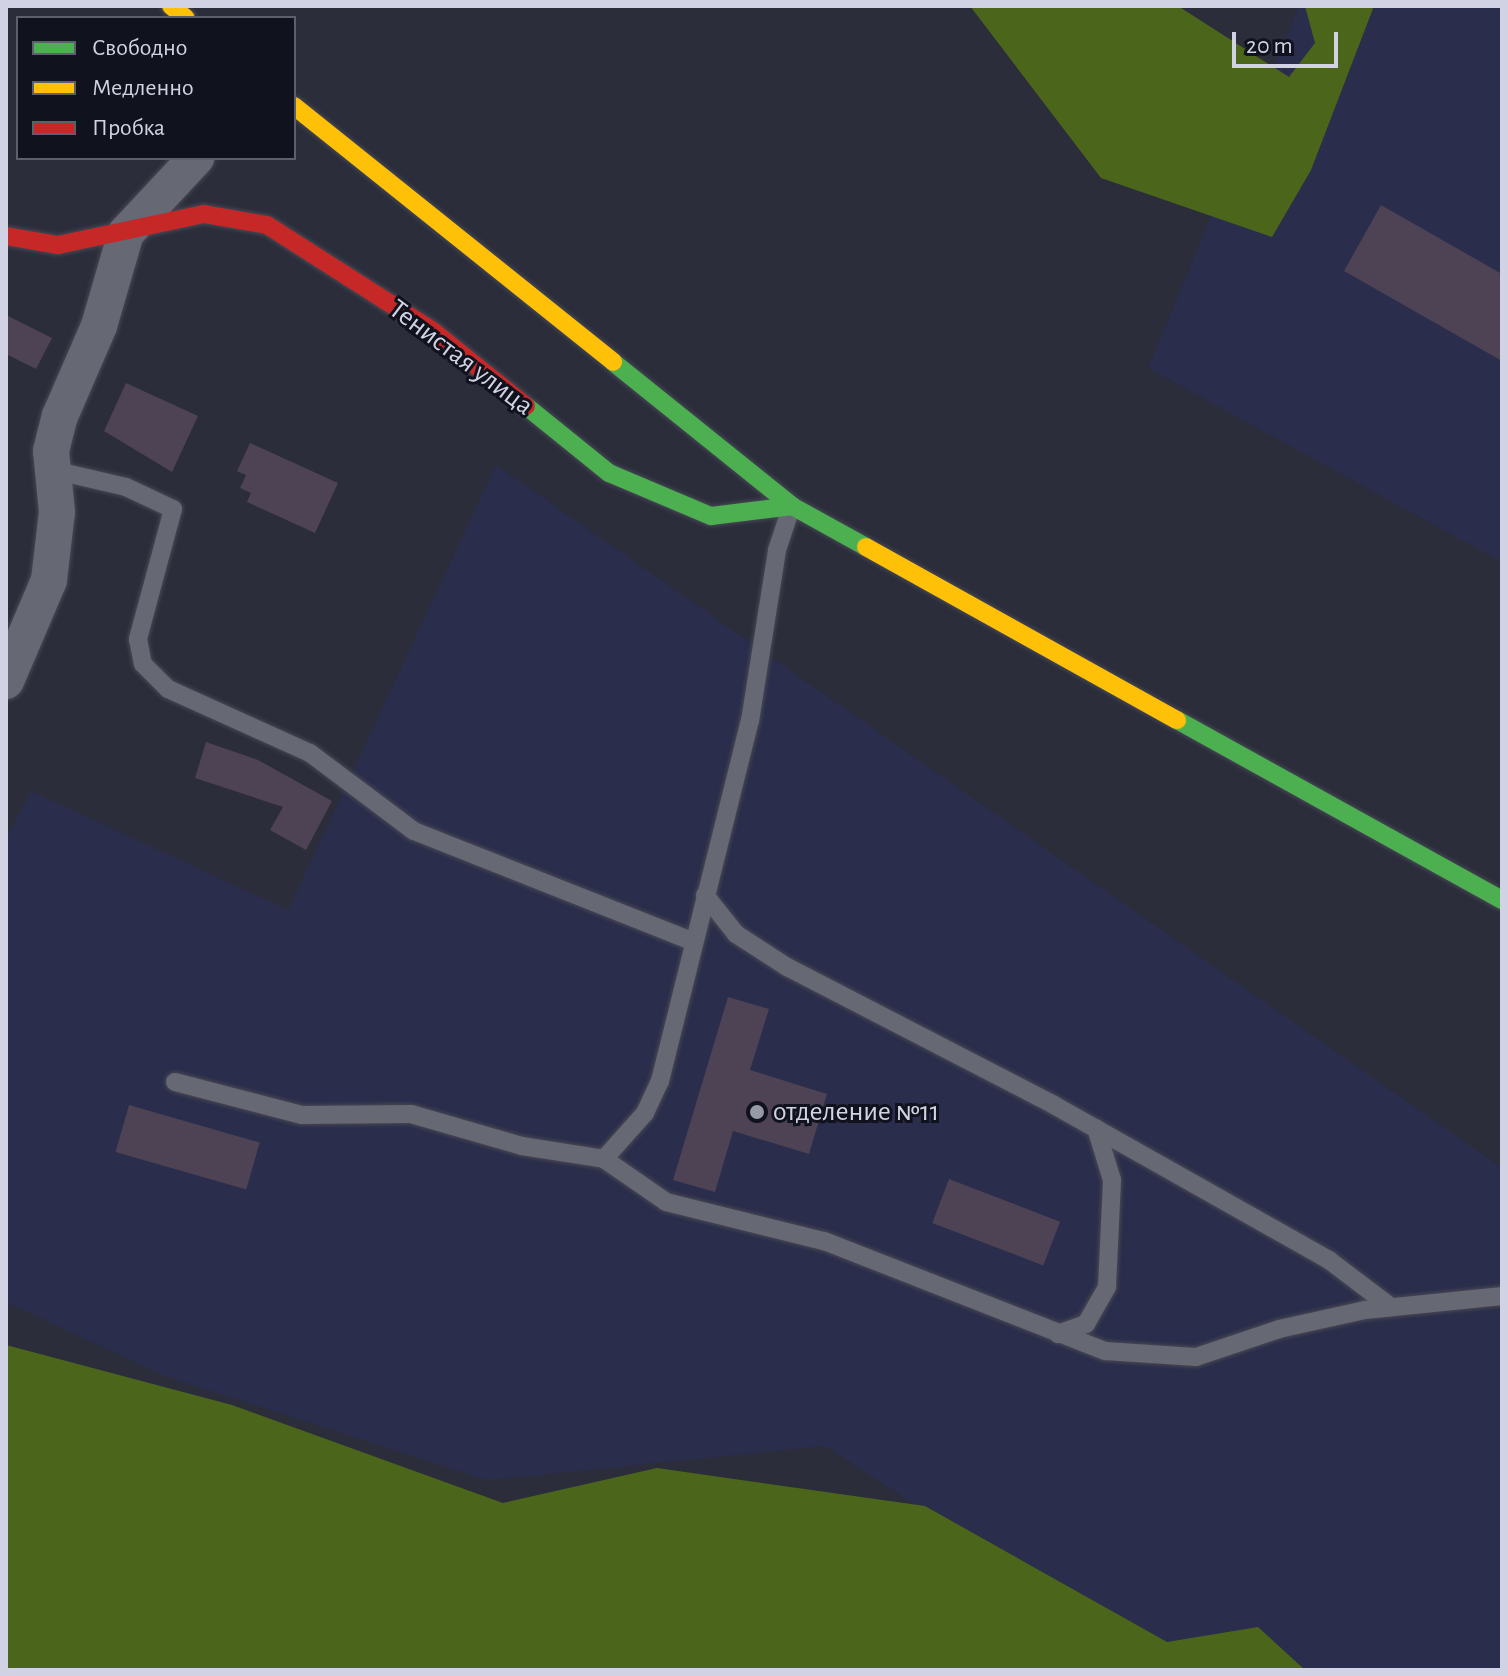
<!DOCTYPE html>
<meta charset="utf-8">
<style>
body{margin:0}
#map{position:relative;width:1508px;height:1676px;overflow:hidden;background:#2b2d3b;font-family:"Alegreya Sans",sans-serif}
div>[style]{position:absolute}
.built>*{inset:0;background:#2a2d4b}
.forest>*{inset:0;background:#4b661b}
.building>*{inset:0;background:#4d4354;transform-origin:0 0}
.roads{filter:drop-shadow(0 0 2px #474854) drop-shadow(0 0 2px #474854)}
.lane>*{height:18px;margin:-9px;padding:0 9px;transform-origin:9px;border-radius:9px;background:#666873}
.street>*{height:36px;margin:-18px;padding:0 18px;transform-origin:18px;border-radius:18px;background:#666873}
.fast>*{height:18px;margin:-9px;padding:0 9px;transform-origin:9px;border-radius:9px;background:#4caf50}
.slow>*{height:18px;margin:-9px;padding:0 9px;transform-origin:9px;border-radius:9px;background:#ffc107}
.jam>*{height:18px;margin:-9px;padding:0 9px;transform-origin:9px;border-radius:9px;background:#c62828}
.dots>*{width:22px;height:22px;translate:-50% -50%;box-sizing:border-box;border:4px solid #10121d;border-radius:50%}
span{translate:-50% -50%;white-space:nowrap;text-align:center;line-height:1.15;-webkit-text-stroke:6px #10121d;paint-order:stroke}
.street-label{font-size:28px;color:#d1d3e4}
.poi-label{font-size:28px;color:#d1d3e4}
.left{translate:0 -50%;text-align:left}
.frame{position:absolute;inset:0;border:8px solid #d1d3e4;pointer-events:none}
.legend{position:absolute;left:16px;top:16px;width:280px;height:144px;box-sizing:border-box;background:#10121d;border:2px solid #5d5f6d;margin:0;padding:10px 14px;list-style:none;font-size:24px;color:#d1d3e4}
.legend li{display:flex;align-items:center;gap:16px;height:40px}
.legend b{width:40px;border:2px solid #5d5f6d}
.scale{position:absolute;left:1232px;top:32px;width:106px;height:36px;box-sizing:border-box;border:4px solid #d1d3e4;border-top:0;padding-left:10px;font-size:24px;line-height:28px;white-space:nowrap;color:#d1d3e4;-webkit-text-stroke:6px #10121d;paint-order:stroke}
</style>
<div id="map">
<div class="built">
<div style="clip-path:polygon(1299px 6px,1502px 6px,1502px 562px,1148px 368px)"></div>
<div style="clip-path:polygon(496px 465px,1502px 1168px,1502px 1670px,1169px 1670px,825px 1446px,487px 1480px,165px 1376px,6px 1302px,6px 839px,31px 791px,288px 910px)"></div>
</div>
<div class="forest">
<div style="clip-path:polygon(970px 6px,1178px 6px,1289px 77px,1315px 43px,1305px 6px,1374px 6px,1311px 170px,1272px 237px,1101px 178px)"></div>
<div style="clip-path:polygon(6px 1345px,232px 1405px,503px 1503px,657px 1468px,925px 1506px,1167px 1642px,1258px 1627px,1305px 1670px,6px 1670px)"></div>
</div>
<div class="building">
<div style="clip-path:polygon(1381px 205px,1502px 274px,1502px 361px,1344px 271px)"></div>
<div style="clip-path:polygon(6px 315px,52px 338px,36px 369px,6px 354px)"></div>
<div style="clip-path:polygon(126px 383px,198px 416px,172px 472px,104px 431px)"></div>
<div style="clip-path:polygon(250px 443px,338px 483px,315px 533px,247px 502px,251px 493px,240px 488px,246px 475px,237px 471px)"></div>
<div style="clip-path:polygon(206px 742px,258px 760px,332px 801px,306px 850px,270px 830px,283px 807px,195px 778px)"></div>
<div style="clip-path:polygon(728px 997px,769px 1009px,750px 1070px,827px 1094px,809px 1154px,733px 1131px,715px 1192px,673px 1180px)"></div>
<div style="left:129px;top:1105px;width:136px;height:49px;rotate:16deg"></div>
<div style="left:949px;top:1179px;width:119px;height:47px;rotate:21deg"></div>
</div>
<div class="roads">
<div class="lane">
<div style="left:53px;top:470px;width:75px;rotate:13.1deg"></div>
<div style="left:126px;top:487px;width:52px;rotate:25.1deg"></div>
<div style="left:173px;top:509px;width:135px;rotate:105.1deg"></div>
<div style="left:138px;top:639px;width:25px;rotate:79deg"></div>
<div style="left:143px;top:664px;width:35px;rotate:45deg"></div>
<div style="left:168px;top:689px;width:156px;rotate:24.3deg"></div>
<div style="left:310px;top:753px;width:130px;rotate:36.9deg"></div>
<div style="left:414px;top:831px;width:299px;rotate:21.6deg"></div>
<div style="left:705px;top:895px;width:50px;rotate:51.5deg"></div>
<div style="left:736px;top:934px;width:61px;rotate:32.9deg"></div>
<div style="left:787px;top:967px;width:301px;rotate:27.3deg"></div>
<div style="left:1054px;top:1105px;width:316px;rotate:29.4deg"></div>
<div style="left:1329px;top:1260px;width:78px;rotate:37.2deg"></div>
<div style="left:175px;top:1082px;width:131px;rotate:14.6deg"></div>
<div style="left:302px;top:1115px;width:109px;rotate:-0.5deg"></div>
<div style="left:411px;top:1114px;width:116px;rotate:16.1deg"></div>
<div style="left:522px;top:1146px;width:83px;rotate:9deg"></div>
<div style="left:604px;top:1159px;width:75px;rotate:34.7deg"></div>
<div style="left:666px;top:1202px;width:163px;rotate:13.9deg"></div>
<div style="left:824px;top:1241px;width:302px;rotate:21.4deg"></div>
<div style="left:1105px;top:1351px;width:91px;rotate:3.8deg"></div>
<div style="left:1196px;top:1357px;width:88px;rotate:-18.6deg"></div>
<div style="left:1279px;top:1329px;width:88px;rotate:-12.5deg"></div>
<div style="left:1365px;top:1310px;width:138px;rotate:-5.8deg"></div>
<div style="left:604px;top:1159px;width:62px;rotate:-48.3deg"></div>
<div style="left:645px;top:1113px;width:35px;rotate:-65deg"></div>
<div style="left:660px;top:1081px;width:371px;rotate:-76deg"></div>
<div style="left:750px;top:721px;width:173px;rotate:-81deg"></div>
<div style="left:777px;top:550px;width:44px;rotate:-71.6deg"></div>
<div style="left:1058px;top:1334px;width:30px;rotate:-20deg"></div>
<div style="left:1086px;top:1324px;width:43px;rotate:-60.4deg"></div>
<div style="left:1107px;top:1287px;width:107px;rotate:-87.3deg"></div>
<div style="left:1112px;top:1180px;width:54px;rotate:-107.1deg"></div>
</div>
<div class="street">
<div style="left:6px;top:681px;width:110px;rotate:-66.9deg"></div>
<div style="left:49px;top:580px;width:68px;rotate:-83.3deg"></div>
<div style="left:57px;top:512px;width:61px;rotate:-95.6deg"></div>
<div style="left:51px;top:451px;width:36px;rotate:-76deg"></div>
<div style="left:60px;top:416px;width:98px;rotate:-66.6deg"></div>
<div style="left:99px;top:326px;width:97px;rotate:-73.8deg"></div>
<div style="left:126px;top:233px;width:103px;rotate:-47deg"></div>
</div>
<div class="fast">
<div style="left:613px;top:362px;width:230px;rotate:38.8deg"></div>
<div style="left:792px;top:506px;width:85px;rotate:29deg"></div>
<div style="left:526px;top:406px;width:107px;rotate:38.9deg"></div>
<div style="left:609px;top:473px;width:111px;rotate:22.9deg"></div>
<div style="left:711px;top:516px;width:82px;rotate:-7deg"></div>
<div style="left:1177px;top:720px;width:372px;rotate:29deg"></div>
</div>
<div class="slow">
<div style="left:171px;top:6px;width:19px;rotate:39deg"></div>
<div style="left:294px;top:106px;width:409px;rotate:38.7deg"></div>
<div style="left:866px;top:547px;width:356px;rotate:29.1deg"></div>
</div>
<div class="jam">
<div style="left:6px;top:236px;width:53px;rotate:9.8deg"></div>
<div style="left:58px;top:245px;width:149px;rotate:-12deg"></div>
<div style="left:204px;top:214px;width:64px;rotate:9.9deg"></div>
<div style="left:267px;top:225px;width:198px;rotate:32.6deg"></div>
<div style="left:434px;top:332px;width:118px;rotate:38.8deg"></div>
</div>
</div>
<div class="dots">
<div style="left:757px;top:1112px;background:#9799a9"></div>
</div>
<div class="street-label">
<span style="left:461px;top:358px;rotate:37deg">Тенистая улица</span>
</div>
<div class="poi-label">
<span class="left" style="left:773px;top:1112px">отделение №11</span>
</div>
<div class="frame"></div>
<ul class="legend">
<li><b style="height:10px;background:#4caf50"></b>Свободно</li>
<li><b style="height:10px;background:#ffc107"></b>Медленно</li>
<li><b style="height:10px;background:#c62828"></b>Пробка</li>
</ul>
<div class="scale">20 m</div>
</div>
